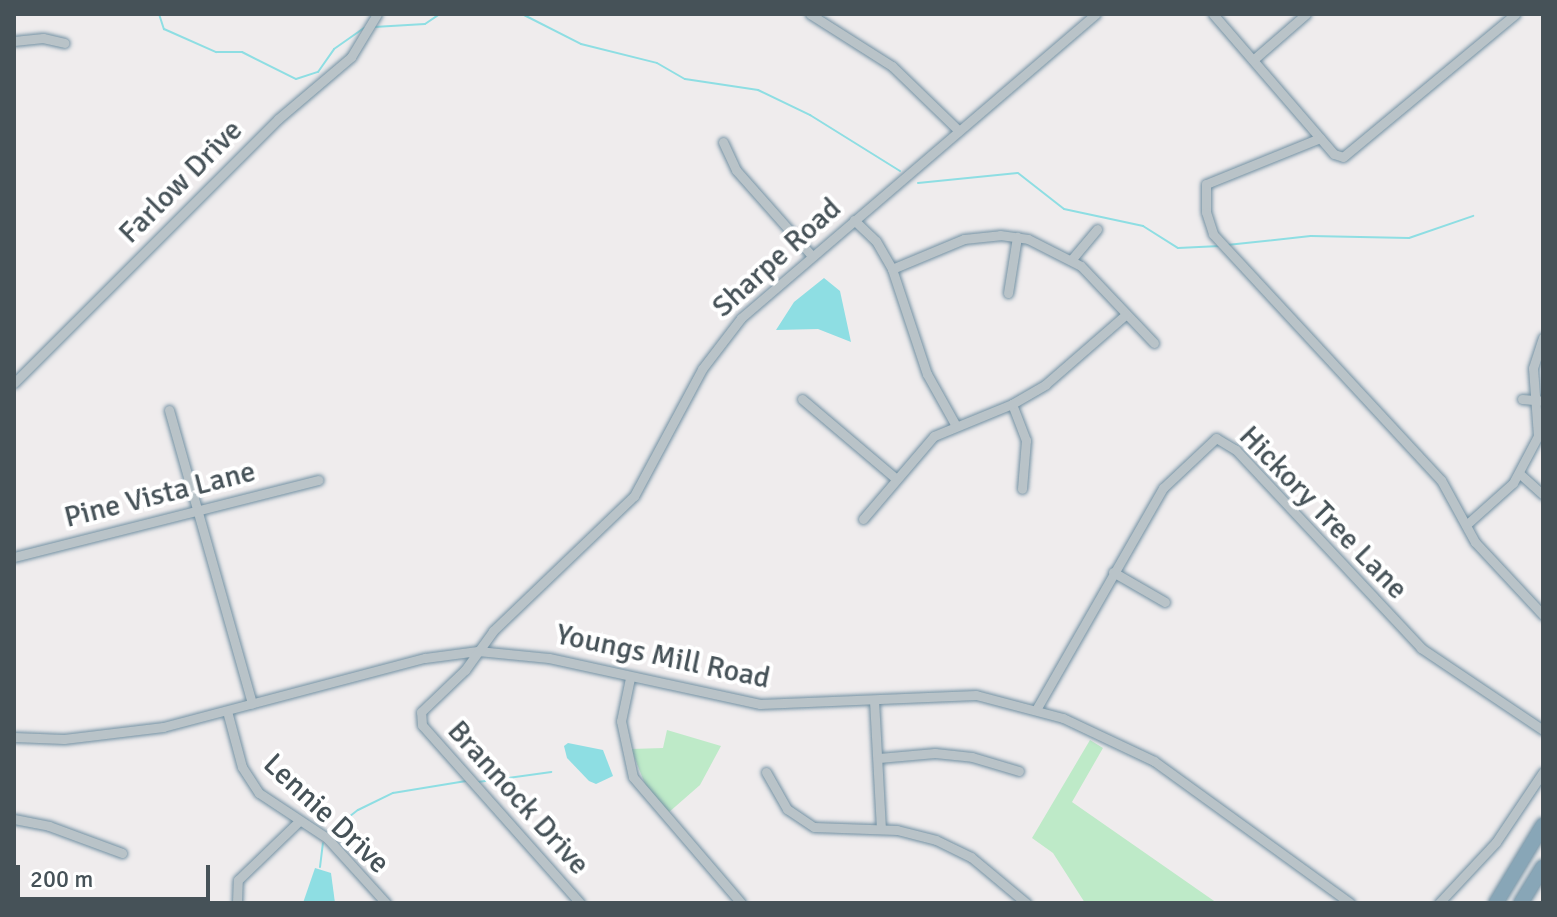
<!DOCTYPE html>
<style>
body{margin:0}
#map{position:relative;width:1557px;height:917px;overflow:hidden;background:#efeced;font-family:Signika,sans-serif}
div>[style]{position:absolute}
.green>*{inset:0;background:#beeac8}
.water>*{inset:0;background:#8edee3}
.stream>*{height:2px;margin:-1px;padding:0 1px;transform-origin:1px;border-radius:1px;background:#8edee3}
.roads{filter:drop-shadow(0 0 2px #7391a3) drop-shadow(0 0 2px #7391a3)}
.minor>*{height:9px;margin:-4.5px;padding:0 4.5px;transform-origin:4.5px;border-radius:4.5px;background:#b9c3c8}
.highway>*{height:14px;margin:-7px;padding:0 7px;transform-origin:7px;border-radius:7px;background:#88a6b7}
span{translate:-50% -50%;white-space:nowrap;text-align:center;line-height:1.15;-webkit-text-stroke:8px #fff;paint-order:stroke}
.street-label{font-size:30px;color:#465258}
.frame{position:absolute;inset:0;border:16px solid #465258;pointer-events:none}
.scale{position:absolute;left:16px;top:865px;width:194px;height:36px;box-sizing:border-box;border:4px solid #465258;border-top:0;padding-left:10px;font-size:24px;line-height:28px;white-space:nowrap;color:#465258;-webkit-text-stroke:6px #fff;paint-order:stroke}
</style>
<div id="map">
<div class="green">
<div style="clip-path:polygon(667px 730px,721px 746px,700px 785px,668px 813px,647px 789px,631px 749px,663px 748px)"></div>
<div style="clip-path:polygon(1090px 740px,1103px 748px,1072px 802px,1217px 903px,1085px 903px,1053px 853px,1032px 838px)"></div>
</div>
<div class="water">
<div style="clip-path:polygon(824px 278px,840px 291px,851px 342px,818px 329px,776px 330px,794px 302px)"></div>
<div style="clip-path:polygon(568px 743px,603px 750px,613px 776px,596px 784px,589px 781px,567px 758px,564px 746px)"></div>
<div style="clip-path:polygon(315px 868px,331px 873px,335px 903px,303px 903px)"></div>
</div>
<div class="stream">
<div style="left:159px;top:14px;width:16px;rotate:72deg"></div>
<div style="left:164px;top:29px;width:57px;rotate:23.9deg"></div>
<div style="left:216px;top:52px;width:26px"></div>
<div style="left:242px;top:52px;width:60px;rotate:26.6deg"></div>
<div style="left:296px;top:79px;width:23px;rotate:-18deg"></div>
<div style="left:318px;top:72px;width:28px;rotate:-55deg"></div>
<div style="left:334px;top:49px;width:37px;rotate:-35deg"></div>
<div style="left:522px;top:14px;width:66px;rotate:27deg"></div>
<div style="left:581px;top:44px;width:78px;rotate:14deg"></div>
<div style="left:657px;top:63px;width:32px;rotate:30deg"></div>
<div style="left:685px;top:79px;width:74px;rotate:8.6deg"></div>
<div style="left:758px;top:90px;width:58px;rotate:25.7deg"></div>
<div style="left:810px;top:115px;width:106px;rotate:31.9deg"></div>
<div style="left:374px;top:27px;width:51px;rotate:-3.4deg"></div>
<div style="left:425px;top:24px;width:18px;rotate:-34deg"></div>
<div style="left:918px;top:183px;width:100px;rotate:-5.7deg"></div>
<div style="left:1018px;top:173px;width:58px;rotate:38deg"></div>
<div style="left:1064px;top:209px;width:81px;rotate:12.1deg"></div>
<div style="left:1143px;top:226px;width:41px;rotate:32.2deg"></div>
<div style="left:1178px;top:248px;width:42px;rotate:-2.7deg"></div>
<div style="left:1227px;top:245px;width:84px;rotate:-6.1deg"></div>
<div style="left:1311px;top:236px;width:98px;rotate:1.2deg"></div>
<div style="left:1409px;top:238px;width:68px;rotate:-19deg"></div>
<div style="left:478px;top:782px;width:74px;rotate:-7.8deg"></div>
<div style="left:331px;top:831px;width:34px;rotate:-38deg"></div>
<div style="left:358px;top:810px;width:39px;rotate:-26deg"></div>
<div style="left:393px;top:793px;width:74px;rotate:-9.3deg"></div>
<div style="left:320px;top:867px;width:24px;rotate:-83deg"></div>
</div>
<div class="roads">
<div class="minor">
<div style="left:810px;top:14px;width:97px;rotate:32.4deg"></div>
<div style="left:892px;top:66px;width:93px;rotate:44.1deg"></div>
<div style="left:1213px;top:14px;width:185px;rotate:49.2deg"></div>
<div style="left:1334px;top:154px;width:9px;rotate:18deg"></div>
<div style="left:1343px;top:157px;width:224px;rotate:-39.7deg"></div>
<div style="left:14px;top:41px;width:29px;rotate:-6deg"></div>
<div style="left:43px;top:38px;width:22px;rotate:13deg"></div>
<div style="left:1253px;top:60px;width:70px;rotate:-41deg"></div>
<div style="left:1320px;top:138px;width:123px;rotate:158deg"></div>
<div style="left:1206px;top:184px;width:28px;rotate:90deg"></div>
<div style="left:1206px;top:212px;width:23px;rotate:72deg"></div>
<div style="left:1213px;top:234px;width:335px;rotate:47.2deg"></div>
<div style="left:1441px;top:480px;width:71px;rotate:61.3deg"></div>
<div style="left:1475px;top:542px;width:100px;rotate:47deg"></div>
<div style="left:723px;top:142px;width:31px;rotate:65deg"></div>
<div style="left:736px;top:170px;width:115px;rotate:48.5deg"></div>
<div style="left:854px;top:220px;width:30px;rotate:44deg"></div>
<div style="left:876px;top:241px;width:32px;rotate:60deg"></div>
<div style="left:892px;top:269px;width:111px;rotate:71.6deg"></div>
<div style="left:927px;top:374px;width:57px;rotate:60.8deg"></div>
<div style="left:1072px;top:259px;width:39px;rotate:-50deg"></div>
<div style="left:892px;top:269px;width:78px;rotate:-22.6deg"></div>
<div style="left:964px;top:239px;width:36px;rotate:-6deg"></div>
<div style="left:1000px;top:235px;width:28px;rotate:8deg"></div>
<div style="left:1028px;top:239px;width:59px;rotate:27deg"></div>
<div style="left:1081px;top:266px;width:106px;rotate:46.5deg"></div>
<div style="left:1008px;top:293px;width:57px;rotate:-80.9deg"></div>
<div style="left:14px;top:383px;width:373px;rotate:-45deg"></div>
<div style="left:278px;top:119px;width:96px;rotate:-40.3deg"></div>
<div style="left:351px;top:57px;width:50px;rotate:-58.8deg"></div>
<div style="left:802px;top:399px;width:121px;rotate:40.3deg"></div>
<div style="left:1522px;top:399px;width:21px;rotate:5deg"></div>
<div style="left:1012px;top:404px;width:39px;rotate:69deg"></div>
<div style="left:1026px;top:440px;width:49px;rotate:94.7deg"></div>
<div style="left:169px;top:410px;width:305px;rotate:74.2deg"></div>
<div style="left:1520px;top:474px;width:31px;rotate:42deg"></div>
<div style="left:863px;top:519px;width:109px;rotate:-49.5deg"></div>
<div style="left:934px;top:436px;width:84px;rotate:-22.3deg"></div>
<div style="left:1012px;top:404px;width:39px;rotate:-30deg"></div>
<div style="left:1046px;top:384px;width:105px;rotate:-41.1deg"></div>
<div style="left:1466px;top:525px;width:63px;rotate:-41.8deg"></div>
<div style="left:1513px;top:483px;width:53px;rotate:-62deg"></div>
<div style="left:1538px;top:436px;width:68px;rotate:-94.2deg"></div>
<div style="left:1533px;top:368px;width:32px;rotate:-72deg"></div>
<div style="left:14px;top:557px;width:314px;rotate:-14.2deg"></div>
<div style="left:1113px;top:572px;width:60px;rotate:30deg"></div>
<div style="left:630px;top:678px;width:44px;rotate:101.8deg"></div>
<div style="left:621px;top:721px;width:57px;rotate:77.9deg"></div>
<div style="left:633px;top:777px;width:166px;rotate:49.4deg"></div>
<div style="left:874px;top:700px;width:129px;rotate:86.9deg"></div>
<div style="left:1037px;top:708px;width:254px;rotate:-60.2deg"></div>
<div style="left:1163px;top:488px;width:73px;rotate:-43.3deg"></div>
<div style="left:1216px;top:438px;width:23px;rotate:31deg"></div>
<div style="left:1236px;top:450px;width:271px;rotate:46.9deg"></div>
<div style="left:1421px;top:648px;width:147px;rotate:33.9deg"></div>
<div style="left:227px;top:711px;width:58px;rotate:75deg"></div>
<div style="left:242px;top:767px;width:31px;rotate:57deg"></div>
<div style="left:259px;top:793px;width:82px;rotate:33.5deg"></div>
<div style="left:327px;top:838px;width:88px;rotate:47.8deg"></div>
<div style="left:14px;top:737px;width:50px;rotate:2.3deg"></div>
<div style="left:64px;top:739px;width:100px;rotate:-6.9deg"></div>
<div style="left:163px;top:727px;width:271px;rotate:-14.8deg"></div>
<div style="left:425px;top:658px;width:53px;rotate:-7.5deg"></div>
<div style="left:478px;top:651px;width:71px;rotate:5.6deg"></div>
<div style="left:549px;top:658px;width:216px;rotate:12.3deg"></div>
<div style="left:760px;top:704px;width:216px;rotate:-2.4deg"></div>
<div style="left:976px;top:695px;width:90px;rotate:14.8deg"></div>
<div style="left:1063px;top:718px;width:101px;rotate:25.3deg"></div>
<div style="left:1154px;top:761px;width:242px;rotate:35.9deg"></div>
<div style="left:879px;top:758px;width:56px;rotate:-5.1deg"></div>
<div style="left:935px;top:753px;width:37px;rotate:6deg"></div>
<div style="left:972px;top:757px;width:49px;rotate:16.6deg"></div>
<div style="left:766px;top:772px;width:43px;rotate:60.4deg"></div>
<div style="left:787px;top:809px;width:32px;rotate:34deg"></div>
<div style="left:814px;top:827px;width:83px;rotate:2.1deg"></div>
<div style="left:897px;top:830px;width:40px;rotate:14.4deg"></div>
<div style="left:936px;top:840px;width:39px;rotate:26deg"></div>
<div style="left:971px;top:857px;width:72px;rotate:39.9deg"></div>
<div style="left:14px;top:819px;width:36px;rotate:11deg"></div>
<div style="left:49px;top:826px;width:78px;rotate:20.3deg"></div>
<div style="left:237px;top:903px;width:23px;rotate:-88deg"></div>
<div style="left:238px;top:880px;width:85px;rotate:-44deg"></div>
<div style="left:580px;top:903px;width:238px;rotate:-131.6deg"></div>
<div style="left:422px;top:725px;width:13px;rotate:-94deg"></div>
<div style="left:421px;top:712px;width:61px;rotate:-43.7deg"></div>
<div style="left:465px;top:670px;width:48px;rotate:-54.3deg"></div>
<div style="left:493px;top:631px;width:195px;rotate:-43.8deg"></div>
<div style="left:634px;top:496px;width:144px;rotate:-61.8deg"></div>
<div style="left:702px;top:369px;width:64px;rotate:-52.6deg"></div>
<div style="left:741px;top:318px;width:467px;rotate:-40.6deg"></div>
<div style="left:1439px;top:903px;width:83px;rotate:-46.9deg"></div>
<div style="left:1496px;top:842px;width:84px;rotate:-56.1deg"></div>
</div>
<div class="highway">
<div style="left:1496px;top:903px;width:91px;rotate:-58.9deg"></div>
<div style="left:1521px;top:903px;width:42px;rotate:-58.6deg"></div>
</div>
</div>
<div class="street-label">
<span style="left:181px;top:182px;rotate:-45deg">Farlow Drive</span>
<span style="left:777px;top:258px;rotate:-42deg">Sharpe Road</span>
<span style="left:160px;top:495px;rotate:-14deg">Pine Vista Lane</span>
<span style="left:1323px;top:513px;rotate:46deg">Hickory Tree Lane</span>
<span style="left:663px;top:657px;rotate:12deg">Youngs Mill Road</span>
<span style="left:518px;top:798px;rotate:48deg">Brannock Drive</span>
<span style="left:326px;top:814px;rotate:43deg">Lennie Drive</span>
</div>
<div class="frame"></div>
<div class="scale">200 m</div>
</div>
